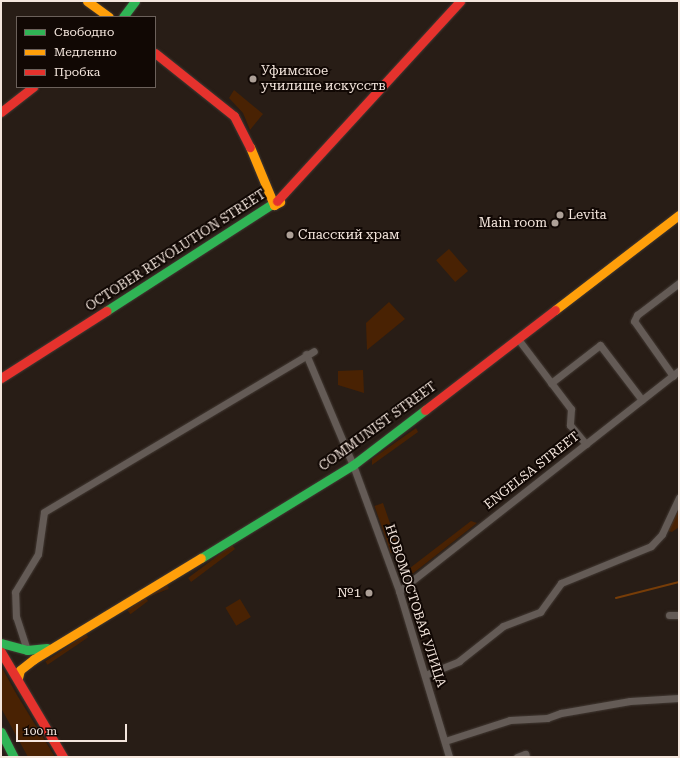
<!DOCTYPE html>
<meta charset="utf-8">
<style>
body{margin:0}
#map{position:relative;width:680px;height:758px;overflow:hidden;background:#281d16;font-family:"Roboto Serif",serif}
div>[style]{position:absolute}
.green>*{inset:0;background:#492203;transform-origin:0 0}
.stream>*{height:2px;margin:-1px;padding:0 1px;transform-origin:1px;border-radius:1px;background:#773d08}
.roads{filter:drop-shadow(0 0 1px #423933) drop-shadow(0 0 1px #423933)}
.street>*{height:7px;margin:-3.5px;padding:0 3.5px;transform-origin:3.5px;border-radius:3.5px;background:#645b56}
.fast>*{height:9px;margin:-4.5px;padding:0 4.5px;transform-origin:4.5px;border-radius:4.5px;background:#30b455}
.slow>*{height:9px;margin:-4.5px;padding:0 4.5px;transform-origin:4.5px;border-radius:4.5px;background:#ff9f0a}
.jam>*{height:9px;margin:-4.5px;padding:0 4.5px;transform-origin:4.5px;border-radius:4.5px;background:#e5322d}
.dots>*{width:11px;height:11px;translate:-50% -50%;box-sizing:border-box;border:2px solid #110804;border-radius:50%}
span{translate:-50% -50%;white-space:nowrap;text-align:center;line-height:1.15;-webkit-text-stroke:4px #110804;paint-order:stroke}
.poi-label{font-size:13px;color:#f4e6dd}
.left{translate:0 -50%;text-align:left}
.right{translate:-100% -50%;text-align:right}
.street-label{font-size:13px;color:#f4e6dd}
.frame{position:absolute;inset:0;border:2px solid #f4e6dd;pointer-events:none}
.legend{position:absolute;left:16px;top:16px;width:140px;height:72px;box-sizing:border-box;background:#110804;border:1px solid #6c615b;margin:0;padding:5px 7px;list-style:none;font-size:12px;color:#f4e6dd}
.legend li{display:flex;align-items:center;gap:8px;height:20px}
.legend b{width:20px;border:1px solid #6c615b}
.scale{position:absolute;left:16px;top:724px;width:111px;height:18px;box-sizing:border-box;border:2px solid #f4e6dd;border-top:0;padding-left:5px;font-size:12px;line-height:14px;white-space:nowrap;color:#f4e6dd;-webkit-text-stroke:3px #110804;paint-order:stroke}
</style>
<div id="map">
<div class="green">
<div style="clip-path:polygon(234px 90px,263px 114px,250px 130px,243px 113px,229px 98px)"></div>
<div style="left:449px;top:249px;width:29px;height:17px;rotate:49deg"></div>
<div style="clip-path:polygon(389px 302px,405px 319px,367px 350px,366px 323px)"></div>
<div style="clip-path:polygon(363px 370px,364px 393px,338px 385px,338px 371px)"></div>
<div style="clip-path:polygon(416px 428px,418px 432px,372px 465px,372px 459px)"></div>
<div style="left:383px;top:503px;width:50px;height:9px;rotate:71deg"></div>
<div style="clip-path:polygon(679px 509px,679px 527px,672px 532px,668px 531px)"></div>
<div style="clip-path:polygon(471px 521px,477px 523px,411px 575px,410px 568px)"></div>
<div style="left:232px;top:545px;width:5px;height:55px;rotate:53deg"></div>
<div style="left:167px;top:584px;width:5px;height:21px;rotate:68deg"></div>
<div style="left:145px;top:597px;width:5px;height:22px;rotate:53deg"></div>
<div style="left:240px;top:599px;width:21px;height:17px;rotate:59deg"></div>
<div style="left:86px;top:634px;width:4px;height:49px;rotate:56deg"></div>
<div style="clip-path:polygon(1px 666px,17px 695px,55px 757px,28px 757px,1px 708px)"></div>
</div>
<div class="stream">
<div style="left:616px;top:598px;width:65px;rotate:-14.3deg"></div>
</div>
<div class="roads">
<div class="street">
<div style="left:518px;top:339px;width:88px;rotate:52.9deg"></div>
<div style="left:571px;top:409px;width:16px;rotate:94deg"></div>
<div style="left:570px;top:425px;width:25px;rotate:50deg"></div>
<div style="left:306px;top:354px;width:121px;rotate:67.1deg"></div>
<div style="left:353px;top:465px;width:134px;rotate:69.9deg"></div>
<div style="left:399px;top:591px;width:173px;rotate:73.2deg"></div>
<div style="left:673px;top:376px;width:67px;rotate:-125.3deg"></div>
<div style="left:634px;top:321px;width:7px;rotate:-63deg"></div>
<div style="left:637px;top:315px;width:53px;rotate:-37.3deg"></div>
<div style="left:551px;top:383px;width:62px;rotate:-37.8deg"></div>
<div style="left:600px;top:345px;width:69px;rotate:52.6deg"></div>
<div style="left:399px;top:591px;width:356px;rotate:-38.2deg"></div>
<div style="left:669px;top:615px;width:10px"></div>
<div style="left:27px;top:650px;width:35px;rotate:-108deg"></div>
<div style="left:16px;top:617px;width:25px;rotate:-92deg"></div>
<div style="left:15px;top:592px;width:44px;rotate:-58.8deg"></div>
<div style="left:38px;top:554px;width:42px;rotate:-81.9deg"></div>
<div style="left:44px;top:512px;width:314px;rotate:-30.8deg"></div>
<div style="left:425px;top:675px;width:37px;rotate:-22deg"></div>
<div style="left:459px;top:661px;width:56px;rotate:-38.5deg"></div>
<div style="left:503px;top:626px;width:40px;rotate:-21deg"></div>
<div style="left:540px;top:612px;width:36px;rotate:-54deg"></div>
<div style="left:561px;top:583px;width:97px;rotate:-22.3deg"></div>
<div style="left:651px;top:546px;width:16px;rotate:-47deg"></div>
<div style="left:662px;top:534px;width:40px;rotate:-65deg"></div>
<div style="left:445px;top:741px;width:68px;rotate:-17.9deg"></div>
<div style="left:510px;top:720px;width:37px;rotate:-3deg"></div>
<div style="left:547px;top:718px;width:15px;rotate:-20deg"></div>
<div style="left:561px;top:713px;width:70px;rotate:-9.9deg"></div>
<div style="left:630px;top:701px;width:49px;rotate:-3.5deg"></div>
<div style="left:517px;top:757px;width:9px;rotate:-21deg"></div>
<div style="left:525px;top:754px;width:3px;rotate:72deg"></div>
</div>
<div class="fast">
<div style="left:123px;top:17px;width:20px;rotate:-53deg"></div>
<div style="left:106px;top:311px;width:203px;rotate:-32.8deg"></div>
<div style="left:201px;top:558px;width:178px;rotate:-31.5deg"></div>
<div style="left:353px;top:465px;width:91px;rotate:-37.4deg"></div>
<div style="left:1px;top:643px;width:27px;rotate:15deg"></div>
<div style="left:27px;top:650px;width:20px;rotate:-6deg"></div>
<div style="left:1px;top:732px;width:28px;rotate:63deg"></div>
</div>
<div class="slow">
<div style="left:87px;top:1px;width:27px;rotate:36deg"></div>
<div style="left:250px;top:147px;width:63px;rotate:67.5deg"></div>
<div style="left:274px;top:205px;width:7px;rotate:-27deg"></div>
<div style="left:555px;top:310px;width:156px;rotate:-37.5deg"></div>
<div style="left:18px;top:678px;width:8px;rotate:-76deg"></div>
<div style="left:20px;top:670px;width:18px;rotate:-38deg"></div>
<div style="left:34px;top:659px;width:195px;rotate:-31.2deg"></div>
</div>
<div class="jam">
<div style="left:155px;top:53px;width:101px;rotate:38.6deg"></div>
<div style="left:234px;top:116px;width:35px;rotate:63deg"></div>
<div style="left:1px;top:112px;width:41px;rotate:-38deg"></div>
<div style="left:277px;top:201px;width:271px;rotate:-47.5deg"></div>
<div style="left:1px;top:378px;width:125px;rotate:-32.5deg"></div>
<div style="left:425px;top:410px;width:164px;rotate:-37.6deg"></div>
<div style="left:1px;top:652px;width:122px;rotate:59.4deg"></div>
</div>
</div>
<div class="dots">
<div style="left:253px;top:79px;background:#ada097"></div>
<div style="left:560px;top:215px;background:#ada097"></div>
<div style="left:555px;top:223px;background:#ada097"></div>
<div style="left:290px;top:235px;background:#ada097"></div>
<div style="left:369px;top:593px;background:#ada097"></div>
</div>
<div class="poi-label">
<span class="left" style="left:261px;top:79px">Уфимское<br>училище искусств</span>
<span class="left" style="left:568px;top:215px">Levita</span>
<span class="right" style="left:547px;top:223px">Main room</span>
<span class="left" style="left:298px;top:235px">Спасский храм</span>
<span class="right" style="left:361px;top:593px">№1</span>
</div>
<div class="street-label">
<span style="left:176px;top:251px;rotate:-33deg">OCTOBER REVOLUTION STREET</span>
<span style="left:378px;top:427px;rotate:-36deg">COMMUNIST STREET</span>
<span style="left:532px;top:471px;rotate:-38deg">ENGELSA STREET</span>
<span style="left:415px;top:606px;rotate:72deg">НОВОМОСТОВАЯ УЛИЦА</span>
</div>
<div class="frame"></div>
<ul class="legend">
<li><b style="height:5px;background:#30b455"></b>Свободно</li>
<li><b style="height:5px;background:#ff9f0a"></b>Медленно</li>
<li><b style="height:5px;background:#e5322d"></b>Пробка</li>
</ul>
<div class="scale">100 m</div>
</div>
